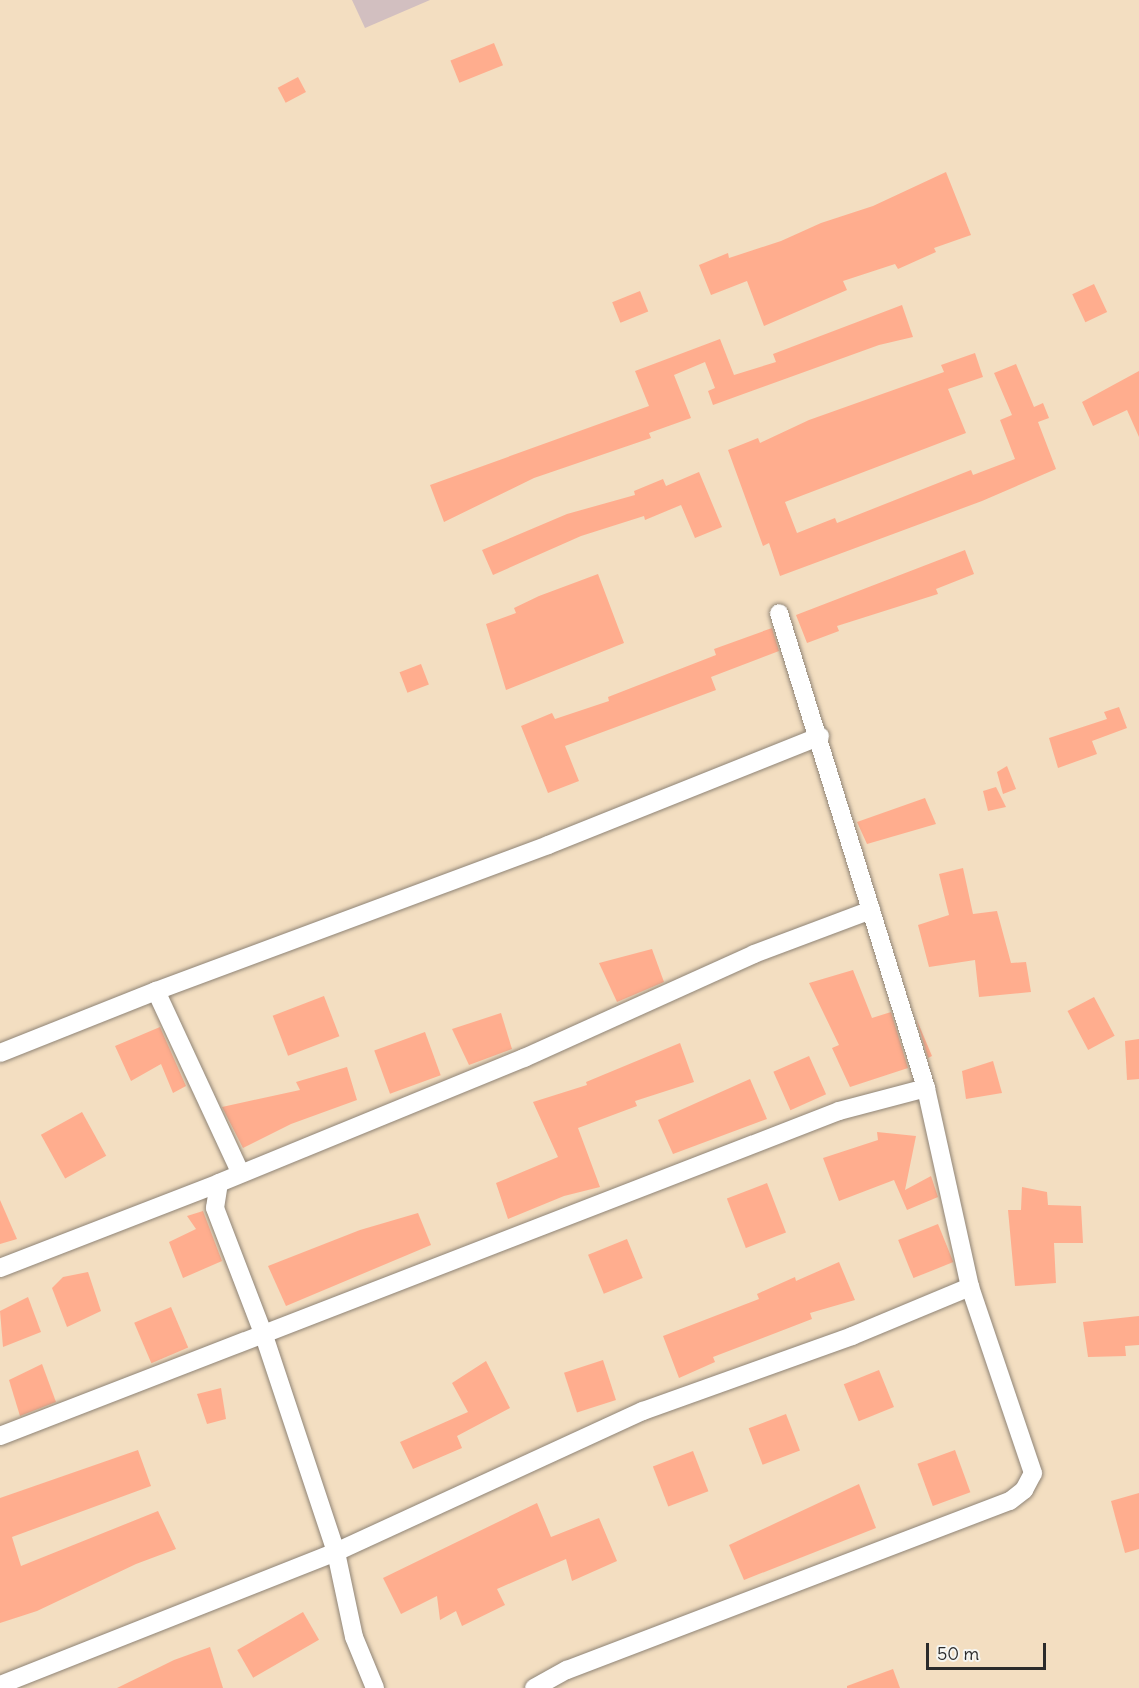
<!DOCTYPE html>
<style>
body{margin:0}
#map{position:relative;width:1139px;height:1688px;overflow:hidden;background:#f3dec1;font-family:Delius,sans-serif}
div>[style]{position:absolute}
.industrial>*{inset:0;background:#d2bfc0}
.building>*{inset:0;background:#ffad8e;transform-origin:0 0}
.roads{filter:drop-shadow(0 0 2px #8f8476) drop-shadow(0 0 2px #8f8476)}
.minor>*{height:18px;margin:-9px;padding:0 9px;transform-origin:9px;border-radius:9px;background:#fff}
span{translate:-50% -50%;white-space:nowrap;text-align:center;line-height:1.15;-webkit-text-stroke:5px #f6f6f2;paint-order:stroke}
.scale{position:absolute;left:926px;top:1643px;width:120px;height:27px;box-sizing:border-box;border:3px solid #2b2b2b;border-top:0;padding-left:8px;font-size:18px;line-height:21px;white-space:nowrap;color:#2b2b2b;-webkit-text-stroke:4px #f6f6f2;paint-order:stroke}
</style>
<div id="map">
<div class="industrial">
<div style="clip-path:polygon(352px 0,430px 0,365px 28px)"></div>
</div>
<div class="building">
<div style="left:494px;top:43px;width:24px;height:47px;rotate:68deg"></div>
<div style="left:298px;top:77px;width:17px;height:23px;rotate:62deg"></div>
<div style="clip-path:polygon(946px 172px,971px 235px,934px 248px,936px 252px,898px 269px,895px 264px,843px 281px,847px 290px,764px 326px,747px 281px,711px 295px,699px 265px,728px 253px,729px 258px,781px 241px,821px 223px,873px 206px)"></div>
<div style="left:1094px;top:284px;width:31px;height:24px;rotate:65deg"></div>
<div style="left:640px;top:291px;width:22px;height:30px;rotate:68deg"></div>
<div style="clip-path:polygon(902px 305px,913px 337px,879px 345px,713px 405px,708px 391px,715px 388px,705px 362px,674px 375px,691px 418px,649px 433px,651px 438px,534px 478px,444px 522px,430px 485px,649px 406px,635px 371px,720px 339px,734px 375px,776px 362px,773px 354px)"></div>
<div style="clip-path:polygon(975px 353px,983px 377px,948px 389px,966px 433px,785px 502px,797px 533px,835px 518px,837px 523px,971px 470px,973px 475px,1015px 459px,1000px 420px,1012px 415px,994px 373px,1016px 364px,1034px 407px,1043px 403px,1049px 418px,1038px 422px,1056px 469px,982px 501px,780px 576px,769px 543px,763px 546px,728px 450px,758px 438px,760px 443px,809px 420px,944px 372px,941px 365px)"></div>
<div style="clip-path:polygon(1139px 371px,1139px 437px,1127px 410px,1093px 426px,1082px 402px)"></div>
<div style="clip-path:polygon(699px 472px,722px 527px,695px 538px,681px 505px,645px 520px,644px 516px,581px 536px,493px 575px,482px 550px,567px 514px,635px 495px,634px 491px,663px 479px,666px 486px)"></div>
<div style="clip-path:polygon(965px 550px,974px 574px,936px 589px,938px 594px,837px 626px,839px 631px,807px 643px,796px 615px)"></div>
<div style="clip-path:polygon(598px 574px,624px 643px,506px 690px,486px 624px,516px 613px,514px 608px,539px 596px)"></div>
<div style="clip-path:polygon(772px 628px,779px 651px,711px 677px,716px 690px,565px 746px,579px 781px,548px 793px,521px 726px,552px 713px,555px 719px,609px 701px,608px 697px,716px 655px,714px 649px)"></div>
<div style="left:421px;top:664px;width:22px;height:23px;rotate:69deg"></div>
<div style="clip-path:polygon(1119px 707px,1127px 728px,1092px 741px,1097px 754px,1058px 768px,1049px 738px,1107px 719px,1104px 712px)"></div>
<div style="clip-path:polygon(1007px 766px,1016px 789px,1003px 794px,997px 772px)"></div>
<div style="clip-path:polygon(996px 787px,1006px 807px,988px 811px,983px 791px)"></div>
<div style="clip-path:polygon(925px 798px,936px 824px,867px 844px,857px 822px)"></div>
<div style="clip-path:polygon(963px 868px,973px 914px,997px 911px,1011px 963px,1026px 962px,1031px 992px,979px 997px,975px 960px,929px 967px,918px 925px,949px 915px,939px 874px)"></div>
<div style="clip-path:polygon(652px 949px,664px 982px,617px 1002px,599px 963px)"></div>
<div style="clip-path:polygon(853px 970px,872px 1018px,891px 1012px,908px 1068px,850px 1087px,832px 1048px,839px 1045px,809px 983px)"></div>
<div style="left:324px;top:996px;width:43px;height:55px;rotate:69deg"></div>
<div style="left:1094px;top:997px;width:44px;height:30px;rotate:62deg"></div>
<div style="clip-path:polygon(501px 1013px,512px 1049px,469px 1065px,452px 1029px)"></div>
<div style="clip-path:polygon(916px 1018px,932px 1056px,928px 1058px)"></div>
<div style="clip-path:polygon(160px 1027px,186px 1086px,173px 1093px,161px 1064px,131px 1081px,115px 1046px)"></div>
<div style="left:425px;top:1032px;width:46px;height:54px;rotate:70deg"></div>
<div style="clip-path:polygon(1139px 1039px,1139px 1079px,1127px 1080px,1125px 1041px)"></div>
<div style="clip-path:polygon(680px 1043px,694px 1082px,635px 1101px,637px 1106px,578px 1128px,600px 1187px,564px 1196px,508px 1219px,496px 1183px,558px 1157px,533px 1102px,587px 1085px,586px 1082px)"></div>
<div style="left:809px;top:1056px;width:42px;height:39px;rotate:66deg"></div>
<div style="clip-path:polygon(993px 1061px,1002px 1093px,966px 1099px,962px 1071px)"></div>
<div style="clip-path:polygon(347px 1067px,357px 1100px,291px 1124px,243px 1148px,222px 1107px,300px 1090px,296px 1082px)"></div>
<div style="clip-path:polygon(750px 1079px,767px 1119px,673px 1154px,658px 1120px)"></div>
<div style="left:82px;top:1112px;width:50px;height:47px;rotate:61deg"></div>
<div style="clip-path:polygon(877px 1132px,916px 1136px,905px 1190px,931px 1176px,938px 1197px,907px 1210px,894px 1180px,839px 1201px,823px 1158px,878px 1140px)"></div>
<div style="left:767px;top:1183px;width:53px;height:43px;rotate:69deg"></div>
<div style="clip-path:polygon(1022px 1187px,1047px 1192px,1048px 1205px,1081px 1206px,1083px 1243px,1054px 1243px,1056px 1283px,1015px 1286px,1008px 1210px,1021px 1210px)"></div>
<div style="clip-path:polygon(0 1200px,17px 1239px,0 1244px)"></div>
<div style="clip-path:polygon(203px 1211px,222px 1261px,183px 1278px,169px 1242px,196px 1229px,187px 1216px)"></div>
<div style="clip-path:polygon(418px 1213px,431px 1245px,286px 1306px,268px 1266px,360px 1230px)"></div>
<div style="left:938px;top:1224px;width:41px;height:43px;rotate:68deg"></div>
<div style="left:627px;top:1239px;width:42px;height:42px;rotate:68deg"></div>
<div style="clip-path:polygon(839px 1262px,855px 1300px,810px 1313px,812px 1319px,713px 1357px,715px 1362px,679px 1378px,663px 1336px,759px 1299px,757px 1294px,795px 1277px,796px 1281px)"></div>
<div style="clip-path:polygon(88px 1272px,101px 1311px,67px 1327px,52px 1288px,63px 1277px)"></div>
<div style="clip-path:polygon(28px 1297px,41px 1332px,3px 1347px,0 1311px)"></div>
<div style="left:171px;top:1307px;width:44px;height:40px;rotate:67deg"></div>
<div style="clip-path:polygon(1139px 1316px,1139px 1345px,1125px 1346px,1126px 1356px,1088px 1357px,1083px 1322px)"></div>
<div style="left:603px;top:1360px;width:42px;height:41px;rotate:72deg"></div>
<div style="clip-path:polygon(486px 1361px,510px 1408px,457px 1436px,462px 1448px,413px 1469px,400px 1442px,468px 1412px,452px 1383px)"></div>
<div style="clip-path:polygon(42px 1364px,56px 1402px,20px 1416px,9px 1380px)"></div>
<div style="left:879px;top:1370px;width:40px;height:38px;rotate:68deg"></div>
<div style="clip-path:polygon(221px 1388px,226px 1419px,207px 1424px,197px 1394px)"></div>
<div style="left:786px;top:1414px;width:39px;height:40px;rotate:69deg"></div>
<div style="clip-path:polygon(138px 1450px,151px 1486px,12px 1537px,21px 1566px,158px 1511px,176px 1549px,136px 1564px,37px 1611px,0 1623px,0 1498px)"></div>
<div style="left:955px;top:1450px;width:45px;height:40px;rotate:70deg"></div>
<div style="left:693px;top:1451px;width:43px;height:43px;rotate:69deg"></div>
<div style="clip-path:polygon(859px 1484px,876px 1528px,744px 1580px,729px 1545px)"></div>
<div style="clip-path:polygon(1139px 1493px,1139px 1549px,1125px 1553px,1111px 1501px)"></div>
<div style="clip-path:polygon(537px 1503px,551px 1537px,599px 1518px,617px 1561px,572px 1581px,566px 1559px,497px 1589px,505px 1605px,462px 1626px,456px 1611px,440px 1620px,437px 1596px,401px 1614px,383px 1578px)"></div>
<div style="left:303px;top:1612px;width:32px;height:76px;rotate:60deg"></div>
<div style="clip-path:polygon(210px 1647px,223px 1688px,117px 1688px,174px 1660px)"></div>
<div style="clip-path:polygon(893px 1669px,900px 1688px,847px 1688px,847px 1686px)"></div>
</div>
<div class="roads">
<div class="minor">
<div style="left:156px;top:991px;width:200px;rotate:65.1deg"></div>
<div style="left:0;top:1053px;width:168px;rotate:-21.7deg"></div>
<div style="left:156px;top:991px;width:418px;rotate:-20.4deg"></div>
<div style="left:548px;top:845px;width:293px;rotate:-21.8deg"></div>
<div style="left:0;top:1268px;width:235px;rotate:-21.2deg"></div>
<div style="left:0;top:1436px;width:900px;rotate:-21.17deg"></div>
<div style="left:839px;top:1111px;width:90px;rotate:-14.8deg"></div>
<div style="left:0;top:1685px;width:361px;rotate:-21.6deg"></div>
<div style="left:336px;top:1552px;width:338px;rotate:-24.7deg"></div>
<div style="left:643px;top:1411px;width:222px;rotate:-19.7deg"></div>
<div style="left:852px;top:1336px;width:128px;rotate:-22.6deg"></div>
<div style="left:970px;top:1287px;width:204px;rotate:-102.5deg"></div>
<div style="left:926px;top:1088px;width:497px;rotate:-107.2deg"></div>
<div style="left:375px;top:1688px;width:55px;rotate:-112.4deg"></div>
<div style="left:354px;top:1637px;width:87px;rotate:-102deg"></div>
<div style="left:336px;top:1552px;width:231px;rotate:-108.4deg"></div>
<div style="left:263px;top:1333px;width:134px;rotate:-111deg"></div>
<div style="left:215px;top:1208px;width:25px;rotate:-81deg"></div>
<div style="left:219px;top:1183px;width:330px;rotate:-22.3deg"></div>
<div style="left:524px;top:1058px;width:252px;rotate:-24.3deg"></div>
<div style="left:754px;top:954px;width:125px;rotate:-20.6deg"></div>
<div style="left:534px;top:1688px;width:38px;rotate:-29deg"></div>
<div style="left:567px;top:1670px;width:474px;rotate:-20.9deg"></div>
<div style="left:1010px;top:1501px;width:18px;rotate:-38deg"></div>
<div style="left:1024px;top:1490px;width:19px;rotate:-62deg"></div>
<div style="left:1033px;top:1473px;width:196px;rotate:-108.7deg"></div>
</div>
</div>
<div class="scale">50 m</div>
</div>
